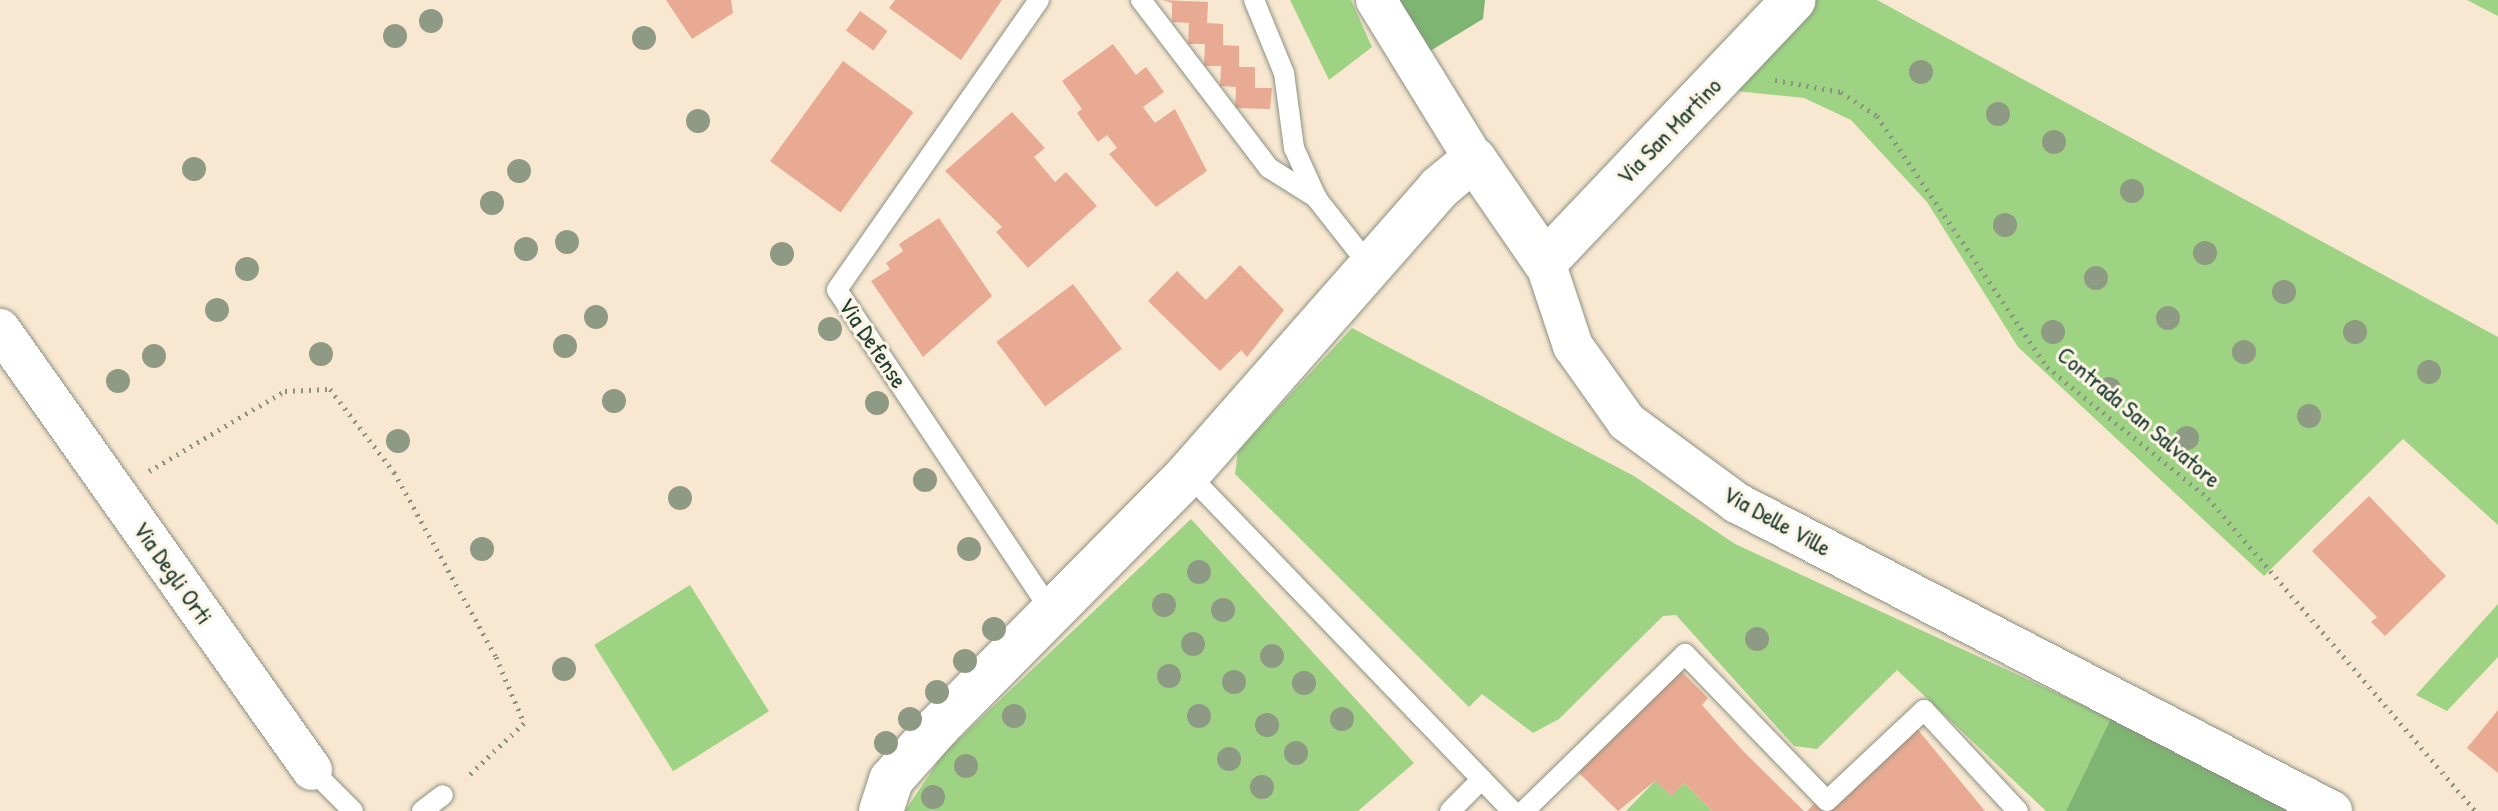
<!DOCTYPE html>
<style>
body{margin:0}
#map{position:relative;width:2498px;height:811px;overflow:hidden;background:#f8e8d1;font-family:"Patrick Hand",sans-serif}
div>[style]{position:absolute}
.green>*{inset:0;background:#9ed384;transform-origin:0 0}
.forest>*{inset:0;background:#7eb572}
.building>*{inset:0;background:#e9aa93;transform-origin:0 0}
.path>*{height:5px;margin-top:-2.5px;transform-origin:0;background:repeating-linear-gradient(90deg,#8c9282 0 2px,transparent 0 8px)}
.roads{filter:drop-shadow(0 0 2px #8c9282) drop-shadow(0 0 2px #8c9282)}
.lane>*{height:20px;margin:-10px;padding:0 10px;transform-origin:10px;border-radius:10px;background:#fff}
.street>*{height:40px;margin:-20px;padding:0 20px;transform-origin:20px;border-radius:20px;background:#fff}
.secondary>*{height:44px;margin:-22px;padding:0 22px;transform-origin:22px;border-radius:22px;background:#fff}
.trees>*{width:24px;height:24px;margin:-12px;border-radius:50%;background:#8e9a83}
span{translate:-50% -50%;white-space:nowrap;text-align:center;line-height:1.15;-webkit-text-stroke:6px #fcf5e5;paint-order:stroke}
.street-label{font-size:24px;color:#1f3d34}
</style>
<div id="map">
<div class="green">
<div style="clip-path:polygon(1290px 0,1351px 0,1372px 47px,1329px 80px)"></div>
<div style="clip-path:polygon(1813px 0,1877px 0,2498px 337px,2498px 525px,2403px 439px,2264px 576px,2018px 347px,1927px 202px,1851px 120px,1804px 98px,1725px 90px)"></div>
<div style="clip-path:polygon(2467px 0,2498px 0,2498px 16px,2492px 13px)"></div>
<div style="clip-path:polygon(1352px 328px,1634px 476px,1735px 544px,2111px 718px,2066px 811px,2046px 811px,1897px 670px,1817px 749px,1794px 746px,1676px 615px,1663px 616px,1559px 719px,1533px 733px,1482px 694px,1469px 707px,1235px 474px,1238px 451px)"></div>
<div style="clip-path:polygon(1191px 519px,1414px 763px,1358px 811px,905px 811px,943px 754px)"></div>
<div style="left:690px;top:585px;width:149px;height:113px;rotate:58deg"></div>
<div style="clip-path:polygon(2498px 604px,2498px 657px,2447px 711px,2416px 695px)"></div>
<div style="clip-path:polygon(1655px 781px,1671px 796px,1684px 783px,1712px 811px,1626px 811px)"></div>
</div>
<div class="forest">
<div style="clip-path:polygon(1398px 0,1485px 0,1483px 19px,1425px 54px)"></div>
<div style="clip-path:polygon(2111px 718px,2293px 811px,2066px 811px)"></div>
</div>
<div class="building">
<div style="clip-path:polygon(666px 0,731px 0,733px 13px,692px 39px)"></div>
<div style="clip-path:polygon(895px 0,1002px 0,961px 60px,889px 8px)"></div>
<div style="clip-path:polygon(1162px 0,1208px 2px,1207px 23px,1223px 24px,1223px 45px,1239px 46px,1239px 67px,1255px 67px,1255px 88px,1272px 88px,1270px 109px,1235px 108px,1236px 87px,1220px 86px,1221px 66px,1204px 66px,1205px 44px,1188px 44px,1189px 23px,1172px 22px,1172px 3px)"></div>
<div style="left:860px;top:11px;width:34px;height:24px;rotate:36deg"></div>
<div style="clip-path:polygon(1113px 44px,1136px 75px,1146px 67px,1164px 92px,1143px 107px,1155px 123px,1175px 109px,1207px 171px,1156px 207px,1109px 154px,1117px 148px,1107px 135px,1098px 142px,1077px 113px,1082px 109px,1062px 81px)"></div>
<div style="left:843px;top:61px;width:87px;height:124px;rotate:36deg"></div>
<div style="clip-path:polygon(1012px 112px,1045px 148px,1034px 157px,1055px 182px,1066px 172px,1097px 206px,1028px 268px,996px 232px,1002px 227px,945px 171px)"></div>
<div style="clip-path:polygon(939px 218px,992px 296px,923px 357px,871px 281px,890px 269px,886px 263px,903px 251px,899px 244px)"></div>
<div style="clip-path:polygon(1240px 265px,1284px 310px,1247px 357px,1241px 350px,1220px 371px,1148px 301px,1177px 271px,1206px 300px)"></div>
<div style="left:1073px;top:284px;width:81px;height:96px;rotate:53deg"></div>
<div style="clip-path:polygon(2369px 496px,2446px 576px,2385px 636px,2371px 622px,2377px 617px,2312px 551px)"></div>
<div style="clip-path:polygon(1679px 669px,1708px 698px,1702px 705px,1743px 751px,1804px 811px,1712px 811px,1684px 783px,1671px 796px,1655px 781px,1618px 811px,1578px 772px)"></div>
<div style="clip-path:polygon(2498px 710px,2498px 773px,2467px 748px)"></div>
<div style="clip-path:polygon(1914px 725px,1985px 811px,1830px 811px)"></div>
<div style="clip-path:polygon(1817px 801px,1827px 811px,1807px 811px)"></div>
</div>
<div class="path">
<div style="left:1775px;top:80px;width:67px;rotate:10.3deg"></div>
<div style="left:1841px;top:92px;width:43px;rotate:33.7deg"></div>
<div style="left:1877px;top:116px;width:303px;rotate:55.9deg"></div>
<div style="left:2047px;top:367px;width:208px;rotate:39.1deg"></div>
<div style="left:2208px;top:498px;width:411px;rotate:49.5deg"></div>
<div style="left:149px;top:471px;width:158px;rotate:-30.5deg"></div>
<div style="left:285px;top:391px;width:45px;rotate:-2.5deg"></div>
<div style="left:330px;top:389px;width:105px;rotate:52.4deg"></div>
<div style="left:394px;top:472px;width:211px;rotate:61.1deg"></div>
<div style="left:496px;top:657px;width:72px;rotate:67deg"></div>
<div style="left:524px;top:723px;width:80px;rotate:136.5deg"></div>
</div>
<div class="roads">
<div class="lane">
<div style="left:1039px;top:0;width:353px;rotate:124.9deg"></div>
<div style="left:837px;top:290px;width:386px;rotate:56.3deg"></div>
<div style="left:1141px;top:0;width:211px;rotate:52.7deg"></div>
<div style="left:1269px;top:168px;width:57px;rotate:32deg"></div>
<div style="left:1254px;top:0;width:79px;rotate:67.7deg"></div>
<div style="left:1284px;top:73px;width:76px;rotate:82.4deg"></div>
<div style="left:1294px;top:148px;width:56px;rotate:65.7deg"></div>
<div style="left:1317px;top:199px;width:84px;rotate:51.8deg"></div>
<div style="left:1188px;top:474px;width:467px;rotate:46.1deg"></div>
<div style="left:312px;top:770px;width:58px;rotate:45deg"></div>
<div style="left:422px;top:811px;width:26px;rotate:-37deg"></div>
<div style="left:1450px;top:811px;width:45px;rotate:-45deg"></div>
<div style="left:1524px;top:811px;width:225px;rotate:-44.3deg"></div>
<div style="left:1685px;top:654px;width:204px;rotate:46deg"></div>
<div style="left:1827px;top:801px;width:133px;rotate:-43.2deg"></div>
<div style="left:1924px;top:710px;width:138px;rotate:47.1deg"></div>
</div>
<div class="street">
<div style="left:1376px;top:0;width:187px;rotate:58.4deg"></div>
<div style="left:1545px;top:262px;width:89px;rotate:71.6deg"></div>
<div style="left:1573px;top:346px;width:93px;rotate:54.6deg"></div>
<div style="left:1627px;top:422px;width:137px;rotate:36.4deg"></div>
<div style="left:1737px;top:503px;width:670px;rotate:27.37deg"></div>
<div style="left:0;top:329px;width:540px;rotate:54.72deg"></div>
</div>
<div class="secondary">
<div style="left:881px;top:811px;width:33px;rotate:-72deg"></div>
<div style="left:891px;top:780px;width:71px;rotate:-48.4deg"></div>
<div style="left:938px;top:727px;width:356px;rotate:-45.3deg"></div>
<div style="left:1188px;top:474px;width:381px;rotate:-48.7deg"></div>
<div style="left:1439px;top:188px;width:45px;rotate:-39.6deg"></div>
<div style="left:1474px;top:159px;width:125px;rotate:55.4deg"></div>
<div style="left:1545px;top:262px;width:361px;rotate:-46.5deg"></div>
</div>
</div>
<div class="trees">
<div style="left:431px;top:21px"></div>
<div style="left:395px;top:36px"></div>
<div style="left:644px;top:38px"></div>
<div style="left:1921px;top:72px"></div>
<div style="left:1998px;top:114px"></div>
<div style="left:698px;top:121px"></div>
<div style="left:2054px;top:142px"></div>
<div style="left:194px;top:169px"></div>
<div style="left:519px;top:171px"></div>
<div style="left:2132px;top:191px"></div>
<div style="left:492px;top:203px"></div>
<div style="left:2005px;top:225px"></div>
<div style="left:567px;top:242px"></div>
<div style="left:526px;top:249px"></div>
<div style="left:2205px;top:253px"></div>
<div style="left:782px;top:254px"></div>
<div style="left:247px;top:269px"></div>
<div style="left:2096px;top:278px"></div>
<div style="left:2284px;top:292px"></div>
<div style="left:217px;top:310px"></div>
<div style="left:596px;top:317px"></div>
<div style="left:2168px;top:318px"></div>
<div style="left:830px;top:329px"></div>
<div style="left:2053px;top:332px"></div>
<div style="left:2355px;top:332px"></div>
<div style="left:565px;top:346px"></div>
<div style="left:2244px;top:352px"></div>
<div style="left:321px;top:354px"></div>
<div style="left:154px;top:356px"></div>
<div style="left:2429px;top:372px"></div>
<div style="left:118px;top:381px"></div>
<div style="left:2109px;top:389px"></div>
<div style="left:614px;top:401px"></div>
<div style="left:877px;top:403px"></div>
<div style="left:2309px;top:416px"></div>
<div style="left:2187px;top:438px"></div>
<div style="left:398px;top:441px"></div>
<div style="left:925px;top:480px"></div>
<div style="left:680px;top:498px"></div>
<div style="left:482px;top:549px"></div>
<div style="left:969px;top:549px"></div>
<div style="left:1199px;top:572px"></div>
<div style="left:1164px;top:605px"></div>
<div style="left:1223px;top:610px"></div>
<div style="left:994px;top:629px"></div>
<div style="left:1757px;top:639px"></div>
<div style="left:1193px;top:644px"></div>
<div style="left:1272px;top:656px"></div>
<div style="left:965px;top:661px"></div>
<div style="left:564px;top:669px"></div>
<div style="left:1169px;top:676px"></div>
<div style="left:1234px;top:682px"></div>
<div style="left:1304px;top:683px"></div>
<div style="left:937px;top:692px"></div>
<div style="left:1014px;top:716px"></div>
<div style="left:1199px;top:716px"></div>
<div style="left:910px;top:719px"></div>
<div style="left:1342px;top:719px"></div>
<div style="left:1267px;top:725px"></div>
<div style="left:886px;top:743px"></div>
<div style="left:1296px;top:753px"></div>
<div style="left:1229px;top:759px"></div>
<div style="left:966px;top:766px"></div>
<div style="left:1262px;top:787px"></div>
<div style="left:933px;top:797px"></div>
</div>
<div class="street-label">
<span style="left:1669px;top:131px;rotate:-46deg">Via San Martino</span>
<span style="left:873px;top:343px;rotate:56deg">Via Defense</span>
<span style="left:2139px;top:417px;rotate:40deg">Contrada San Salvatore</span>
<span style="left:1777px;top:521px;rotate:29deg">Via Delle Ville</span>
<span style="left:173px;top:573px;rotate:55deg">Via Degli Orti</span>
</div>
</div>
